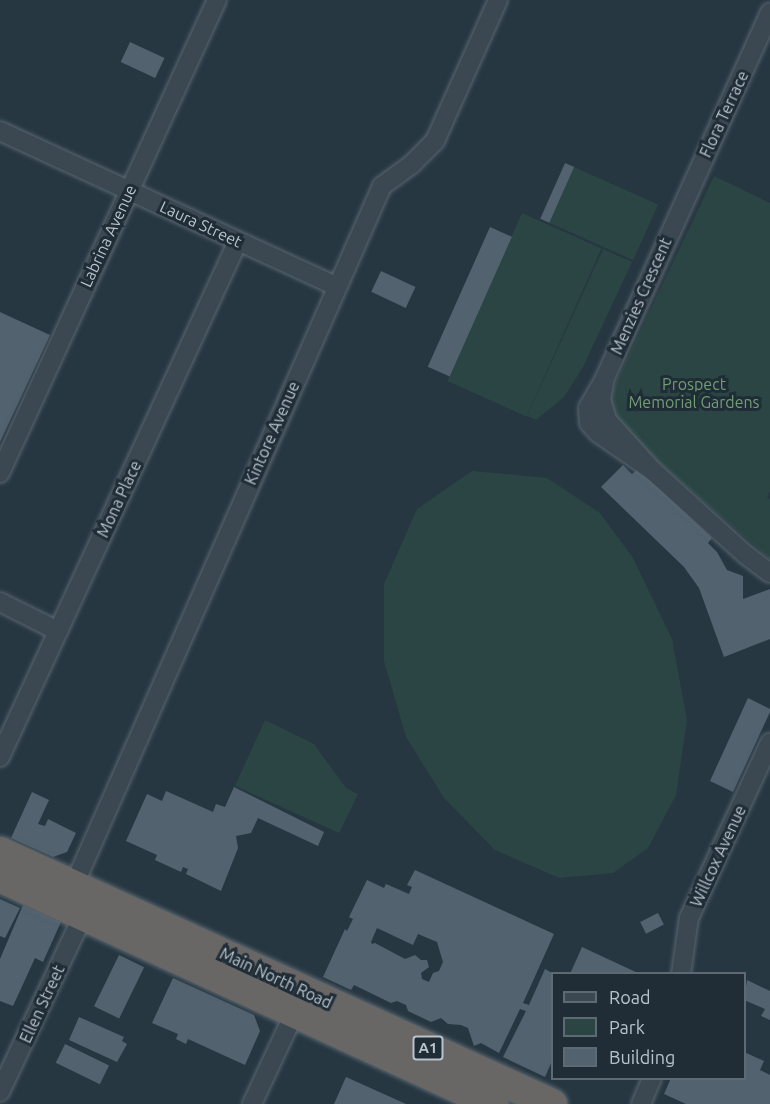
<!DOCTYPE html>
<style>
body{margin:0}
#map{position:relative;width:770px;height:1104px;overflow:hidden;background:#273742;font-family:Ubuntu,sans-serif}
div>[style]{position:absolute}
.green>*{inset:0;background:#2a4544;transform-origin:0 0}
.building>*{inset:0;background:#52626f;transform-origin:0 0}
.roads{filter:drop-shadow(0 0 2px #59666f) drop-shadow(0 0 2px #59666f)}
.minor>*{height:18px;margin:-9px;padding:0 9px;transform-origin:9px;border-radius:9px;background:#3b4852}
.trunk>*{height:30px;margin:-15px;padding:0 15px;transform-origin:15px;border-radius:15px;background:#686765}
span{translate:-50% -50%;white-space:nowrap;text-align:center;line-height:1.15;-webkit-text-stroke:6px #202d37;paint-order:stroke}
.shield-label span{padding:2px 4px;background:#202d37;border:2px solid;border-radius:4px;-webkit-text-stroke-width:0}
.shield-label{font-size:15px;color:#b8c3cc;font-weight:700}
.street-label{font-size:16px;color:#b8c3cc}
.park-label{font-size:16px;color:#709d73}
.legend{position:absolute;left:551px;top:972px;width:195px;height:108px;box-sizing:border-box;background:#202d37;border:2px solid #5d6973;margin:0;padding:8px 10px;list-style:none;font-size:18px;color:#b8c3cc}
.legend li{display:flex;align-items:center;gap:12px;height:30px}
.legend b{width:30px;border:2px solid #5d6973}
</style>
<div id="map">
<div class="green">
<div style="left:574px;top:167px;width:92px;height:61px;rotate:24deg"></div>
<div style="clip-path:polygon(714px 176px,770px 203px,770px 491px,767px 498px,770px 499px,770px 559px,616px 426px,610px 412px,610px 395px)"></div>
<div style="left:522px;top:213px;width:87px;height:184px;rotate:24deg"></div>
<div style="clip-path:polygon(603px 249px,632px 262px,583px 367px,564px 397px,536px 420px,527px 416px)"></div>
<div style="clip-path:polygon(472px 471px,547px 478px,600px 513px,633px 558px,672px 639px,687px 720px,676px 795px,648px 848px,613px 873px,559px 878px,495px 850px,444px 798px,406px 737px,384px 661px,384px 584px,417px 509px)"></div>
<div style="clip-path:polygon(265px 720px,314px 744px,346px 788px,358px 794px,339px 833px,235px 786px)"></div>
</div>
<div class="building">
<div style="left:130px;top:42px;width:38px;height:22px;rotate:25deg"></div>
<div style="left:565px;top:163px;width:10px;height:61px;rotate:24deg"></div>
<div style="left:490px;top:227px;width:24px;height:153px;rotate:24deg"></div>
<div style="left:381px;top:271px;width:38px;height:23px;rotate:25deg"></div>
<div style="clip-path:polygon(0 312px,50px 335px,0 442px)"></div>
<div style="clip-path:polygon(623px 465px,632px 474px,638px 469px,712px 538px,708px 543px,717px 552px,727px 570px,743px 576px,743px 599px,770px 589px,770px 639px,724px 657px,699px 588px,684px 567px,601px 487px)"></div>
<div style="clip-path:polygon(748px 698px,770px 709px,770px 712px,733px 792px,710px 781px)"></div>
<div style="clip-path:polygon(234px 787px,324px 832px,318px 846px,258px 818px,251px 833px,236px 836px,238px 848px,221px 891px,186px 874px,188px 869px,183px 867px,181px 872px,155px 860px,157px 855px,126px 841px,147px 794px,162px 801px,166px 791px,213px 812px,216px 804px,225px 807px)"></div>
<div style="clip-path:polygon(32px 792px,49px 800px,38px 824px,45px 826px,48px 819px,76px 833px,67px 852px,53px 857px,11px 838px)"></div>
<div style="clip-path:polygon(evenodd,415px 870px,554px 934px,523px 1003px,529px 1005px,545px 969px,552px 973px,552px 1061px,545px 1077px,503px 1057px,526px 1011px,520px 1009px,499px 1053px,481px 1043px,474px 1046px,468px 1028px,461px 1025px,448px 1024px,441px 1018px,431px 1022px,408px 1011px,406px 1005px,397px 1001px,391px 1003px,354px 985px,351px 990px,323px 977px,345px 929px,347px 931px,353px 919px,349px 917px,367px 880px,384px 888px,386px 884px,409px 894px,412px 887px,407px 885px,415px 870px,377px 928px,413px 945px,418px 934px,437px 942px,443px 962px,439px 971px,433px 973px,429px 982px,422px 979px,421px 973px,429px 967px,427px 960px,421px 960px,415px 955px,405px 959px,375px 943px,372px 944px,371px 942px,377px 928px)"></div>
<div style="clip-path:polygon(0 899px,20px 908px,5px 938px,0 936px)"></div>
<div style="clip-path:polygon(23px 905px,61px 922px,43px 962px,35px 958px,13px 1006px,0 1001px,0 959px)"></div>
<div style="left:658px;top:913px;width:13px;height:20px;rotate:63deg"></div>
<div style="clip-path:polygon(582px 947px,640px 974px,570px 974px)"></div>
<div style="left:119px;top:955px;width:28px;height:57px;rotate:26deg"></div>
<div style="clip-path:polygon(173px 978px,254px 1015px,260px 1031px,245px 1065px,188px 1039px,186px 1044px,176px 1039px,178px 1034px,152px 1023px)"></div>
<div style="clip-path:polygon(747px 980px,770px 991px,770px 1020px,761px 1016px,765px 1009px,744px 1000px)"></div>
<div style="clip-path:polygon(79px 1017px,124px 1037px,122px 1041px,127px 1044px,117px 1062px,69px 1040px)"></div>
<div style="left:65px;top:1044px;width:49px;height:21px;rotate:26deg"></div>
<div style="clip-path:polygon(744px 1052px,764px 1061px,760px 1070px,770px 1075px,770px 1104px,686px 1104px,664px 1094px,671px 1078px,744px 1078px)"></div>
<div style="clip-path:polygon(346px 1077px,406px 1104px,334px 1104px)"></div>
</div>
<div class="roads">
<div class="minor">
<div style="left:0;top:131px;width:370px;rotate:24.8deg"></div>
<div style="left:604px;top:383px;width:17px;rotate:100deg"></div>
<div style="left:601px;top:400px;width:21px;rotate:73deg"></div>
<div style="left:607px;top:420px;width:69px;rotate:48deg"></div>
<div style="left:653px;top:471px;width:125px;rotate:42.1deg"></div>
<div style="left:746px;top:555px;width:30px;rotate:37deg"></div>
<div style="left:653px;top:471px;width:67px;rotate:-145.4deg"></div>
<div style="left:598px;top:433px;width:13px;rotate:-132deg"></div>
<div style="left:589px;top:423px;width:15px;rotate:-94deg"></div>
<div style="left:588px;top:408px;width:34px;rotate:-60deg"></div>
<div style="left:605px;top:378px;width:401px;rotate:-65.7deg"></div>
<div style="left:0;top:473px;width:520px;rotate:-65.36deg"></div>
<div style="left:0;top:602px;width:65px;rotate:26.6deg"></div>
<div style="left:0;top:757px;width:568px;rotate:-65.24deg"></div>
<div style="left:74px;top:885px;width:764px;rotate:-66.22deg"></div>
<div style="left:382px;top:186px;width:36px;rotate:-36deg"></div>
<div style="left:411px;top:165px;width:34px;rotate:-45deg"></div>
<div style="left:435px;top:141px;width:154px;rotate:-65.9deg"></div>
<div style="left:681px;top:974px;width:57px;rotate:-81.9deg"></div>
<div style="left:689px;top:918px;width:193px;rotate:-65.2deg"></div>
<div style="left:0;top:1092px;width:195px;rotate:-64.8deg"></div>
<div style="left:252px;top:1104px;width:99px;rotate:-65deg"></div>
<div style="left:641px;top:1104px;width:28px;rotate:-67deg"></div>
</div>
<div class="trunk">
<div style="left:0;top:852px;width:607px;rotate:24.54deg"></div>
<div style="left:0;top:877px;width:543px;rotate:24.72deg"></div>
</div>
</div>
<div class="shield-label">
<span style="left:428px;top:1048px">A1</span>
</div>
<div class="street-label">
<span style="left:724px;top:114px;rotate:-65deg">Flora Terrace</span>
<span style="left:201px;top:224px;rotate:25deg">Laura Street</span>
<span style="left:108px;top:236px;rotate:-65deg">Labrina Avenue</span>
<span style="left:641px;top:296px;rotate:-66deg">Menzies Crescent</span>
<span style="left:272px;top:433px;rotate:-66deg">Kintore Avenue</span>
<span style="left:119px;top:499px;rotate:-65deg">Mona Place</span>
<span style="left:718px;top:856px;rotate:-65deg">Willcox Avenue</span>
<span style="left:276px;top:978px;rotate:25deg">Main North Road</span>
<span style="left:42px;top:1004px;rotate:-65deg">Ellen Street</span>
</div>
<div class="park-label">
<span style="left:694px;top:393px">Prospect<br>Memorial Gardens</span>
</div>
<ul class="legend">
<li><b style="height:8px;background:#3b4852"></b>Road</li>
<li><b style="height:16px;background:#2a4544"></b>Park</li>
<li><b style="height:16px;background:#52626f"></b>Building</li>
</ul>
</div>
